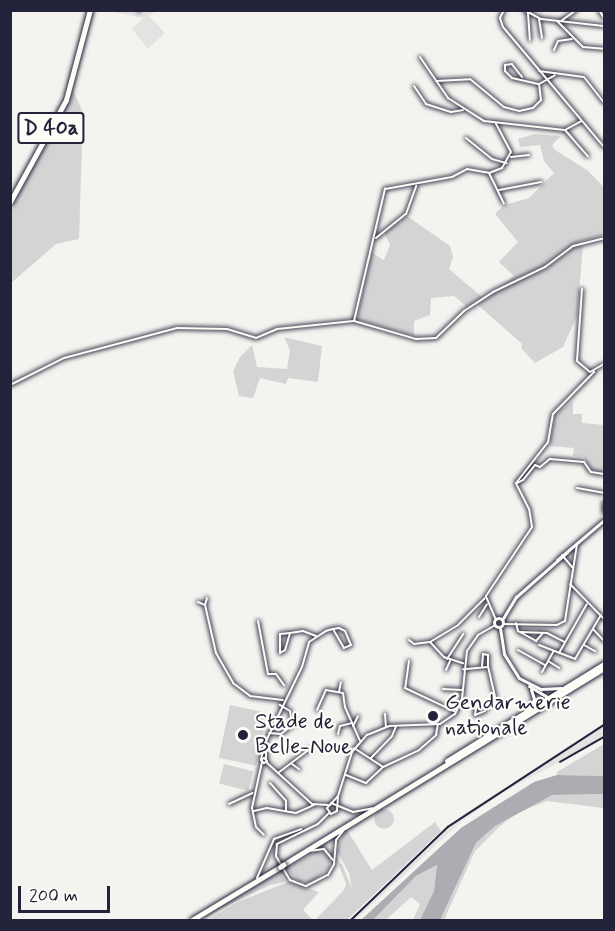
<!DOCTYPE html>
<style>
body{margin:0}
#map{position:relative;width:615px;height:931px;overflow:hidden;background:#f4f3ef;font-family:Mynerve,sans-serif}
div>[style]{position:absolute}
.built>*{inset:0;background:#e4e3e2}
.green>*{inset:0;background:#d5d4d5;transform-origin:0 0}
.round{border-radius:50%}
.water>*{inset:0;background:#acacb2}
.roads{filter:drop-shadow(0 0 2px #22223b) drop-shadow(0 0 2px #22223b)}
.minor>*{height:2px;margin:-1px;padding:0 1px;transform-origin:1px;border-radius:1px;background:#fdfcf7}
.tertiary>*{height:3px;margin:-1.5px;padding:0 1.5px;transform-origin:1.5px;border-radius:1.5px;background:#fdfcf7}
.tertiary>.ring{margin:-1.5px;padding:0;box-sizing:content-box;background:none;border:3px solid #fdfcf7;border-radius:50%}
.primary>*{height:4.5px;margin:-2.25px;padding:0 2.25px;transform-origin:2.25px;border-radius:2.25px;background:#fdfcf7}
.rail>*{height:1.5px;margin:-0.75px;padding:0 0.75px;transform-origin:0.75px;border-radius:0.75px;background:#22223b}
.bridges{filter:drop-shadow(0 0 2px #22223b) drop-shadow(0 0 2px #22223b)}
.primary-bridge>*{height:4.5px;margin:-2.25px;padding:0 2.25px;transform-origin:2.25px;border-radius:2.25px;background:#fdfcf7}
.dots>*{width:16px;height:16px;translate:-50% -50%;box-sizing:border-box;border:3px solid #fdfcf7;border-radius:50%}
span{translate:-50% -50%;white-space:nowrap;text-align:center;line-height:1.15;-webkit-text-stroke:4.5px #fdfcf7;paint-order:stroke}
.shield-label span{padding:2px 4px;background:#fdfcf7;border:2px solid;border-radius:4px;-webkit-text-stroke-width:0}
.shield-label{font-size:21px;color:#22223b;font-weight:700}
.poi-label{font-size:22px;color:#22223b}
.left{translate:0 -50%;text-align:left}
.frame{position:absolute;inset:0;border:12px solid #22223b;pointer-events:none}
.scale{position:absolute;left:18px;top:886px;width:92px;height:27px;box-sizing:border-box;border:3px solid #22223b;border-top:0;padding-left:8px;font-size:18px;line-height:21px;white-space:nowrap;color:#22223b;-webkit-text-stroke:4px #fdfcf7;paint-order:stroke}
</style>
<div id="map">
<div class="built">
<div style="clip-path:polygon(109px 11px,156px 11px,149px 16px,165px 33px,148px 49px,132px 29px,143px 18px)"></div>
<div style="clip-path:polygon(604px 723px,604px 738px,505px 791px,463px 820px,355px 920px,349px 920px,461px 816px)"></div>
</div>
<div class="green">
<div style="clip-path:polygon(73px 90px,83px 113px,79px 239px,56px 244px,11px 283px,11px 210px)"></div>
<div style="clip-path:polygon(534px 134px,561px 136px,552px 145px,555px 150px,587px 170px,604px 187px,604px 235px,578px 242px,544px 266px,502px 285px,514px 276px,499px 262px,518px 242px,495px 214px,504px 205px,529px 198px,554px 173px,544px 161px,540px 145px,520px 147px,518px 139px)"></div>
<div style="clip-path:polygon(407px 216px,450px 246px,453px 257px,449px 269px,482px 297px,467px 307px,454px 296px,431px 298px,430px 315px,414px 321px,414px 336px,357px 319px,372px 253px,384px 260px,390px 245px,384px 232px)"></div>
<div style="clip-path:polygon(583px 246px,577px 316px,563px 347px,535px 363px,521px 348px,522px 344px,478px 305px,494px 292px,545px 269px,575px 247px)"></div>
<div style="clip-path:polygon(284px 337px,322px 346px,318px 382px,288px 378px,286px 384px,260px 378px,253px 398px,239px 396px,233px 371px,240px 357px,252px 345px,257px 367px,287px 369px,290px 350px)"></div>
<div style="clip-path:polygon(573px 401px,573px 414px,582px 414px,582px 423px,604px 425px,604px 473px,592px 470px,584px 457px,573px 456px,574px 448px,550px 446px,555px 415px)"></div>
<div style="left:230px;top:705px;width:38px;height:54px;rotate:12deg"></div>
<div style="clip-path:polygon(604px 744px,604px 776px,557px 775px,557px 772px)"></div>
<div style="left:224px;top:764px;width:30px;height:20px;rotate:14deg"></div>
<div style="clip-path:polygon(604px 794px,604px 808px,547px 801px,515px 814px,498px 828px,475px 851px,444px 920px,440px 920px,476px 843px,495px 826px,512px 813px,552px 795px)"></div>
<div class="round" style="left:374px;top:809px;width:20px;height:20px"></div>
<div style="clip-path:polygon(435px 822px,441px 831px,347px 920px,315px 920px,344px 890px,346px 884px,338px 863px,342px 864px,352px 889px,349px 873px,337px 851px,344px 832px,347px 830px,372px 870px)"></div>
<div style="clip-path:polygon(317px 851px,329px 856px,329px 868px,312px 882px,298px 882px,287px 868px)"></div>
<div style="clip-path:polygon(437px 865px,434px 891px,420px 920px,413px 920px,420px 904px,411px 897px,386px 920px,373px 920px,416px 876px)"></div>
<div style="clip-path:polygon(280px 871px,285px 882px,270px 885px,197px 920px)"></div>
<div style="clip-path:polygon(288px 882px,319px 892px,303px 910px,313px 920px,208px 920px,238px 902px)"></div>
</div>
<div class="water">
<div style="clip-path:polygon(557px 775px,604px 776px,604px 794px,552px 795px,495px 826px,476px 843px,440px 920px,420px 920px,434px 891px,437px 865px,416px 876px,373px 920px,361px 920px,461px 828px,534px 782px)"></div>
</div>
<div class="roads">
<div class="minor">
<div style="left:139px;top:10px;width:1px;rotate:90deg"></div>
<div style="left:504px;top:10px;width:9px;rotate:117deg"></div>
<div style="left:500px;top:18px;width:9px;rotate:72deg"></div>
<div style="left:503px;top:27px;width:157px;rotate:49.9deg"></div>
<div style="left:524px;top:10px;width:19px;rotate:28deg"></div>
<div style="left:541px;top:19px;width:63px;rotate:6.3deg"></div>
<div style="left:599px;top:10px;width:9px;rotate:58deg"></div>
<div style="left:528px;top:13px;width:27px;rotate:86deg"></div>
<div style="left:539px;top:19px;width:19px;rotate:81deg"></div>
<div style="left:557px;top:21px;width:37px;rotate:45deg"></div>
<div style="left:583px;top:47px;width:21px;rotate:5deg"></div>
<div style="left:561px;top:21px;width:19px;rotate:-36deg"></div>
<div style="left:554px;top:50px;width:10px;rotate:-66deg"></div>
<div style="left:558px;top:41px;width:14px;rotate:-8deg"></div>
<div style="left:420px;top:57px;width:50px;rotate:55.7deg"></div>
<div style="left:448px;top:98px;width:43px;rotate:32.6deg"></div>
<div style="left:484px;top:121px;width:81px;rotate:6.3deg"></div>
<div style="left:565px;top:130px;width:18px;rotate:-29deg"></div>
<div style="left:539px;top:71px;width:45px;rotate:7.6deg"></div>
<div style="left:584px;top:77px;width:33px;rotate:52deg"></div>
<div style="left:522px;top:77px;width:16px;rotate:-128deg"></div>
<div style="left:512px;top:64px;width:7px;rotate:172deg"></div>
<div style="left:505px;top:65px;width:6px;rotate:90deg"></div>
<div style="left:505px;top:71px;width:10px;rotate:45deg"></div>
<div style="left:512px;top:78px;width:28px;rotate:13deg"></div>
<div style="left:436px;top:81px;width:34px;rotate:-3deg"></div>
<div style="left:470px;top:79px;width:44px;rotate:39.5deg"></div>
<div style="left:504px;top:107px;width:16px;rotate:15deg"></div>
<div style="left:519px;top:111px;width:14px;rotate:-12deg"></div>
<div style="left:533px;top:108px;width:11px;rotate:-45deg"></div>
<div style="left:541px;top:100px;width:16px;rotate:-97deg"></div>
<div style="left:539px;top:84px;width:18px;rotate:-29deg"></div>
<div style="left:414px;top:86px;width:22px;rotate:56deg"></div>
<div style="left:426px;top:104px;width:26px;rotate:18deg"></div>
<div style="left:451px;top:112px;width:12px;rotate:-9deg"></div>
<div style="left:565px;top:130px;width:35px;rotate:49deg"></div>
<div style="left:466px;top:138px;width:33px;rotate:39deg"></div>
<div style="left:492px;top:159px;width:15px;rotate:16deg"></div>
<div style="left:511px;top:157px;width:18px;rotate:-6deg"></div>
<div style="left:489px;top:173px;width:34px;rotate:64deg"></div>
<div style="left:499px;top:190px;width:43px;rotate:-10.8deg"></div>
<div style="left:376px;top:238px;width:38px;rotate:-39deg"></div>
<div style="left:406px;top:214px;width:30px;rotate:-70deg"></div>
<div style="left:582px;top:289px;width:72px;rotate:94deg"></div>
<div style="left:577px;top:361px;width:17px;rotate:40deg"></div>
<div style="left:590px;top:372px;width:16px;rotate:-30deg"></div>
<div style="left:354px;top:321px;width:136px;rotate:-76.8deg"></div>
<div style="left:385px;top:189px;width:68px;rotate:-10.2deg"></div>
<div style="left:452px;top:177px;width:17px;rotate:-28deg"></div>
<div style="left:467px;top:169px;width:22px;rotate:10deg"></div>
<div style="left:489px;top:173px;width:14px;rotate:-21deg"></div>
<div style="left:502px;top:168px;width:18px;rotate:-61deg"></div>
<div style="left:511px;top:152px;width:32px;rotate:-118deg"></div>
<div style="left:10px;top:385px;width:60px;rotate:-26.6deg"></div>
<div style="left:64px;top:358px;width:117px;rotate:-14.9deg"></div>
<div style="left:177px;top:328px;width:50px;rotate:1.1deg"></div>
<div style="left:227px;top:329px;width:30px;rotate:17deg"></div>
<div style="left:256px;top:338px;width:23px;rotate:-23deg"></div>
<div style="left:277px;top:329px;width:77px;rotate:-5.9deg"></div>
<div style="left:354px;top:321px;width:65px;rotate:16.2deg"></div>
<div style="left:416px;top:339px;width:20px;rotate:-3deg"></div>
<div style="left:436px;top:338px;width:39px;rotate:-44deg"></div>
<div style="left:464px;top:311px;width:35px;rotate:-33deg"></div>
<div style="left:493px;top:292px;width:58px;rotate:-25.7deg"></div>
<div style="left:545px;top:267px;width:35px;rotate:-37deg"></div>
<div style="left:573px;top:246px;width:32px;rotate:-14deg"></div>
<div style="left:517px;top:483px;width:7px;rotate:-27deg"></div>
<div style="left:523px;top:480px;width:19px;rotate:-51deg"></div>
<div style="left:535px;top:465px;width:5px;rotate:22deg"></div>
<div style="left:540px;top:467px;width:13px;rotate:-39deg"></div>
<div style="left:550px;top:459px;width:34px;rotate:5deg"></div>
<div style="left:584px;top:462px;width:12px;rotate:55deg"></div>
<div style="left:591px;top:472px;width:13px;rotate:9deg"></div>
<div style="left:577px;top:488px;width:27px;rotate:10deg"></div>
<div style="left:604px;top:502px;width:11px;rotate:90deg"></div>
<div style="left:562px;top:555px;width:16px;rotate:50deg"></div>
<div style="left:570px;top:584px;width:49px;rotate:45.8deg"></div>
<div style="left:198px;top:602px;width:8px;rotate:23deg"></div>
<div style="left:205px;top:605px;width:49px;rotate:77.1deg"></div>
<div style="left:216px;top:653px;width:34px;rotate:60deg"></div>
<div style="left:233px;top:683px;width:21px;rotate:37deg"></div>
<div style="left:250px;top:696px;width:33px;rotate:7deg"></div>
<div style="left:205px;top:605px;width:7px;rotate:-74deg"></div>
<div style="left:479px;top:617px;width:15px;rotate:-58deg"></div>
<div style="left:496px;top:620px;width:26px;rotate:-113deg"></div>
<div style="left:486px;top:596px;width:83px;rotate:-56.3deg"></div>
<div style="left:532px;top:527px;width:18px;rotate:-99deg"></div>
<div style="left:529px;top:509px;width:29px;rotate:-117deg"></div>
<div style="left:516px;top:483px;width:52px;rotate:-52deg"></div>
<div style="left:548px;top:442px;width:28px;rotate:-80deg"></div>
<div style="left:553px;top:414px;width:59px;rotate:-45.7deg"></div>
<div style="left:258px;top:621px;width:54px;rotate:79.3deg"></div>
<div style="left:268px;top:674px;width:8px"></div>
<div style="left:276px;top:674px;width:14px;rotate:54deg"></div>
<div style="left:516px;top:623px;width:8px;rotate:76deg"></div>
<div style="left:518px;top:631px;width:21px;rotate:29deg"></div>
<div style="left:536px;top:641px;width:11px;rotate:-49deg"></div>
<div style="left:503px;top:624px;width:54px;rotate:1.1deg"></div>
<div style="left:557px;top:625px;width:9px;rotate:-27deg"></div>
<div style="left:565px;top:621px;width:78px;rotate:-81.1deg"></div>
<div style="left:593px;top:629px;width:16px;rotate:47deg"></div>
<div style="left:520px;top:632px;width:27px;rotate:2deg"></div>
<div style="left:547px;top:633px;width:20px;rotate:27deg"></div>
<div style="left:290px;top:633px;width:18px;rotate:106deg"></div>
<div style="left:285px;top:650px;width:6px;rotate:149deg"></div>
<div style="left:280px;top:653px;width:19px;rotate:-90deg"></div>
<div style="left:280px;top:634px;width:10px;rotate:-6deg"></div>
<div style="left:290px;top:633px;width:13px;rotate:-9deg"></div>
<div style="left:303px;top:631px;width:14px;rotate:21deg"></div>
<div style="left:409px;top:640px;width:6px;rotate:39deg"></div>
<div style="left:414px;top:644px;width:16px;rotate:-7deg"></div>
<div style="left:430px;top:642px;width:21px;rotate:47deg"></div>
<div style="left:444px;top:657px;width:20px;rotate:18deg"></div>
<div style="left:430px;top:642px;width:33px;rotate:-31deg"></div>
<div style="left:458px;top:625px;width:38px;rotate:-45deg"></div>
<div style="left:539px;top:645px;width:39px;rotate:21deg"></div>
<div style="left:575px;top:659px;width:51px;rotate:-59.4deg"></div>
<div style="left:584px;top:645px;width:13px;rotate:29deg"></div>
<div style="left:518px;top:650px;width:31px;rotate:29deg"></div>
<div style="left:559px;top:653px;width:56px;rotate:-60.3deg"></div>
<div style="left:447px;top:659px;width:30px;rotate:-57deg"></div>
<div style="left:409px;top:661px;width:27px;rotate:98deg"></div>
<div style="left:405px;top:688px;width:56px;rotate:25.2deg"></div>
<div style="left:548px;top:661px;width:13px;rotate:32deg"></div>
<div style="left:482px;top:666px;width:12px;rotate:-85deg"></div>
<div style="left:483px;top:654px;width:5px;rotate:11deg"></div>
<div style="left:488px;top:655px;width:11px;rotate:90deg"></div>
<div style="left:446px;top:670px;width:10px;rotate:-66deg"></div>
<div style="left:542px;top:672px;width:23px;rotate:-61deg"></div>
<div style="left:443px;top:689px;width:19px;rotate:3deg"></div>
<div style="left:339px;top:692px;width:10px;rotate:-79deg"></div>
<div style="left:461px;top:702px;width:25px;rotate:16deg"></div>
<div style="left:485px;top:709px;width:14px;rotate:-36deg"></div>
<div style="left:496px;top:701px;width:35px;rotate:-103deg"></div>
<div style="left:488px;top:667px;width:25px;rotate:175deg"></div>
<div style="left:476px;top:708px;width:7px;rotate:98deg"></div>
<div style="left:475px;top:715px;width:11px;rotate:-22deg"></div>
<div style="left:317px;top:710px;width:22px;rotate:-66deg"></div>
<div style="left:326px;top:690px;width:17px;rotate:10deg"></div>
<div style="left:343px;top:693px;width:14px;rotate:82deg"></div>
<div style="left:345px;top:707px;width:37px;rotate:66deg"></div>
<div style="left:385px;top:714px;width:13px;rotate:86deg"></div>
<div style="left:292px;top:724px;width:11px;rotate:-10deg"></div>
<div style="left:353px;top:726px;width:11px;rotate:-63deg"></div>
<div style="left:269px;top:733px;width:12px;rotate:5deg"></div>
<div style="left:281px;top:734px;width:14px;rotate:-39deg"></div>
<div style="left:292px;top:725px;width:14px;rotate:-98deg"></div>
<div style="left:290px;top:711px;width:12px;rotate:-149deg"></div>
<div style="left:338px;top:734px;width:8px;rotate:-76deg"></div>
<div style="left:340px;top:726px;width:12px;rotate:-14deg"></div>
<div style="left:266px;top:741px;width:82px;rotate:-64.1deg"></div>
<div style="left:302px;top:667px;width:26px;rotate:-74deg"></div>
<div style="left:309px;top:642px;width:20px;rotate:-33deg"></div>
<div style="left:326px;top:631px;width:3px;rotate:-18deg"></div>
<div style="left:329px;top:630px;width:4px;rotate:-14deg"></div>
<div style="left:333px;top:629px;width:6px;rotate:-9deg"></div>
<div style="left:339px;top:628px;width:7px;rotate:27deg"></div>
<div style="left:345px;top:631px;width:15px;rotate:67deg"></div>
<div style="left:351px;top:645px;width:8px;rotate:157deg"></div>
<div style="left:344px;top:648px;width:22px;rotate:-120deg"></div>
<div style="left:354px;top:748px;width:35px;rotate:33deg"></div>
<div style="left:264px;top:758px;width:4px;rotate:45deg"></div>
<div style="left:267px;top:761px;width:4px;rotate:146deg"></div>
<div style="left:264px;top:763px;width:4px;rotate:-135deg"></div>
<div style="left:261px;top:760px;width:4px;rotate:-34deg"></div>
<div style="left:371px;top:758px;width:30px;rotate:-46deg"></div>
<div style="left:392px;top:736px;width:11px;rotate:-68deg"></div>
<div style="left:261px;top:759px;width:19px;rotate:-74deg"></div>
<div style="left:266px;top:741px;width:18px;rotate:90deg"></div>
<div style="left:262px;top:762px;width:47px;rotate:102.3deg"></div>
<div style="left:252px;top:808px;width:19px;rotate:78deg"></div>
<div style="left:256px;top:827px;width:11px;rotate:45deg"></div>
<div style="left:266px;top:762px;width:62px;rotate:42.4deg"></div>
<div style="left:312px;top:804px;width:16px;rotate:4deg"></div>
<div style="left:292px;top:764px;width:9px;rotate:36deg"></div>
<div style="left:278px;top:773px;width:41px;rotate:-37.1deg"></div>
<div style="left:346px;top:775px;width:22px;rotate:22deg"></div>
<div style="left:366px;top:783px;width:23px;rotate:-43deg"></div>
<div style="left:383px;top:767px;width:40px;rotate:-25deg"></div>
<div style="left:419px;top:750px;width:23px;rotate:-41deg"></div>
<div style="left:436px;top:735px;width:11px;rotate:-80deg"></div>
<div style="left:270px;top:783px;width:24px;rotate:48deg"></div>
<div style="left:286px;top:801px;width:10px;rotate:90deg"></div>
<div style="left:338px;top:796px;width:46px;rotate:-72.3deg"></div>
<div style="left:352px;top:752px;width:23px;rotate:-49deg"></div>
<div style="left:367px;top:735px;width:24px;rotate:-22deg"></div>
<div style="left:389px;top:726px;width:51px;rotate:-2.2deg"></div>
<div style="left:440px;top:724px;width:18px;rotate:-34deg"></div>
<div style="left:455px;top:714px;width:17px;rotate:-65deg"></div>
<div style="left:462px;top:699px;width:48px;rotate:-84.1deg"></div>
<div style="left:467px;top:651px;width:19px;rotate:-55deg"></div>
<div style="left:478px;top:635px;width:20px;rotate:-30deg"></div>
<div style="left:338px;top:796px;width:15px;rotate:94deg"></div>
<div style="left:337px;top:811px;width:7px;rotate:153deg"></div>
<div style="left:331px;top:814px;width:7px;rotate:-124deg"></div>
<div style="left:327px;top:808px;width:16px;rotate:-47deg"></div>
<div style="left:331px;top:803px;width:24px;rotate:22deg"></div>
<div style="left:353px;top:812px;width:20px;rotate:-11deg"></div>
<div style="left:229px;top:804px;width:26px;rotate:-25deg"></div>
<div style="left:254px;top:811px;width:13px;rotate:-13deg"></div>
<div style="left:267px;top:808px;width:29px;rotate:10deg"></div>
<div style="left:296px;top:813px;width:20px;rotate:-24deg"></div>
<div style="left:329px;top:813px;width:16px;rotate:135deg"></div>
<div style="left:318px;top:824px;width:46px;rotate:154deg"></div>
<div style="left:277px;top:844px;width:12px;rotate:95deg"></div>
<div style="left:276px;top:856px;width:28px;rotate:60deg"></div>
<div style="left:290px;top:880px;width:17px;rotate:21deg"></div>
<div style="left:306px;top:886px;width:25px;rotate:-27deg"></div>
<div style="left:328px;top:875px;width:13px;rotate:-61deg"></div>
<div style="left:334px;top:864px;width:24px;rotate:-85deg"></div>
<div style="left:336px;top:840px;width:11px;rotate:-52deg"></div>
<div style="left:309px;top:851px;width:15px;rotate:-8deg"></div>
<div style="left:324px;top:849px;width:14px;rotate:51deg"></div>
<div style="left:257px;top:878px;width:43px;rotate:-66.4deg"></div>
<div style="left:274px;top:839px;width:29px;rotate:-20deg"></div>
</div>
<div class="tertiary">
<div style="left:557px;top:560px;width:62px;rotate:-40.4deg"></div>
<div class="ring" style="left:494.5px;top:618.5px;width:6px;height:6px"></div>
<div style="left:502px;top:620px;width:27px;rotate:-59deg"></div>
<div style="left:516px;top:597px;width:68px;rotate:-41.4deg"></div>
<div style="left:500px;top:628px;width:26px;rotate:81deg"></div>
<div style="left:504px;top:654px;width:28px;rotate:58deg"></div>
<div style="left:519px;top:678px;width:25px;rotate:27deg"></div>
<div style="left:541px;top:689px;width:20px;rotate:-3deg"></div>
<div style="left:529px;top:686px;width:23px;rotate:31deg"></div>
<div style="left:530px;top:708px;width:10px;rotate:-66deg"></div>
<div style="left:534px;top:699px;width:10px;rotate:-107deg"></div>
</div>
<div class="primary">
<div style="left:10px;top:202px;width:116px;rotate:-61.2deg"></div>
<div style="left:66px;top:100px;width:93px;rotate:-75.1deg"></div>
<div style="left:447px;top:761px;width:185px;rotate:-31.7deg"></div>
<div style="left:283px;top:865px;width:377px;rotate:-31.5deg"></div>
<div style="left:192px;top:920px;width:103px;rotate:-31.1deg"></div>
</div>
</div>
<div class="rail">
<div style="left:560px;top:762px;width:51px;rotate:-29.6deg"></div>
<div style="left:351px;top:920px;width:134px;rotate:-43.8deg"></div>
<div style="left:448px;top:827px;width:186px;rotate:-33.2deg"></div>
</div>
<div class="bridges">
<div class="primary-bridge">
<div style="left:280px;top:867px;width:4px;rotate:-34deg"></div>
</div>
</div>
<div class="dots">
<div style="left:433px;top:716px;background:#22223b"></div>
<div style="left:243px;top:735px;background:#22223b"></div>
</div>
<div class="shield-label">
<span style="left:51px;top:128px">D 40a</span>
</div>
<div class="poi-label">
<span class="left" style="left:445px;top:716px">Gendarmerie<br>nationale</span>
<span class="left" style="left:255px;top:735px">Stade de<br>Belle-Noue</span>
</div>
<div class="frame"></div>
<div class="scale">200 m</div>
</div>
